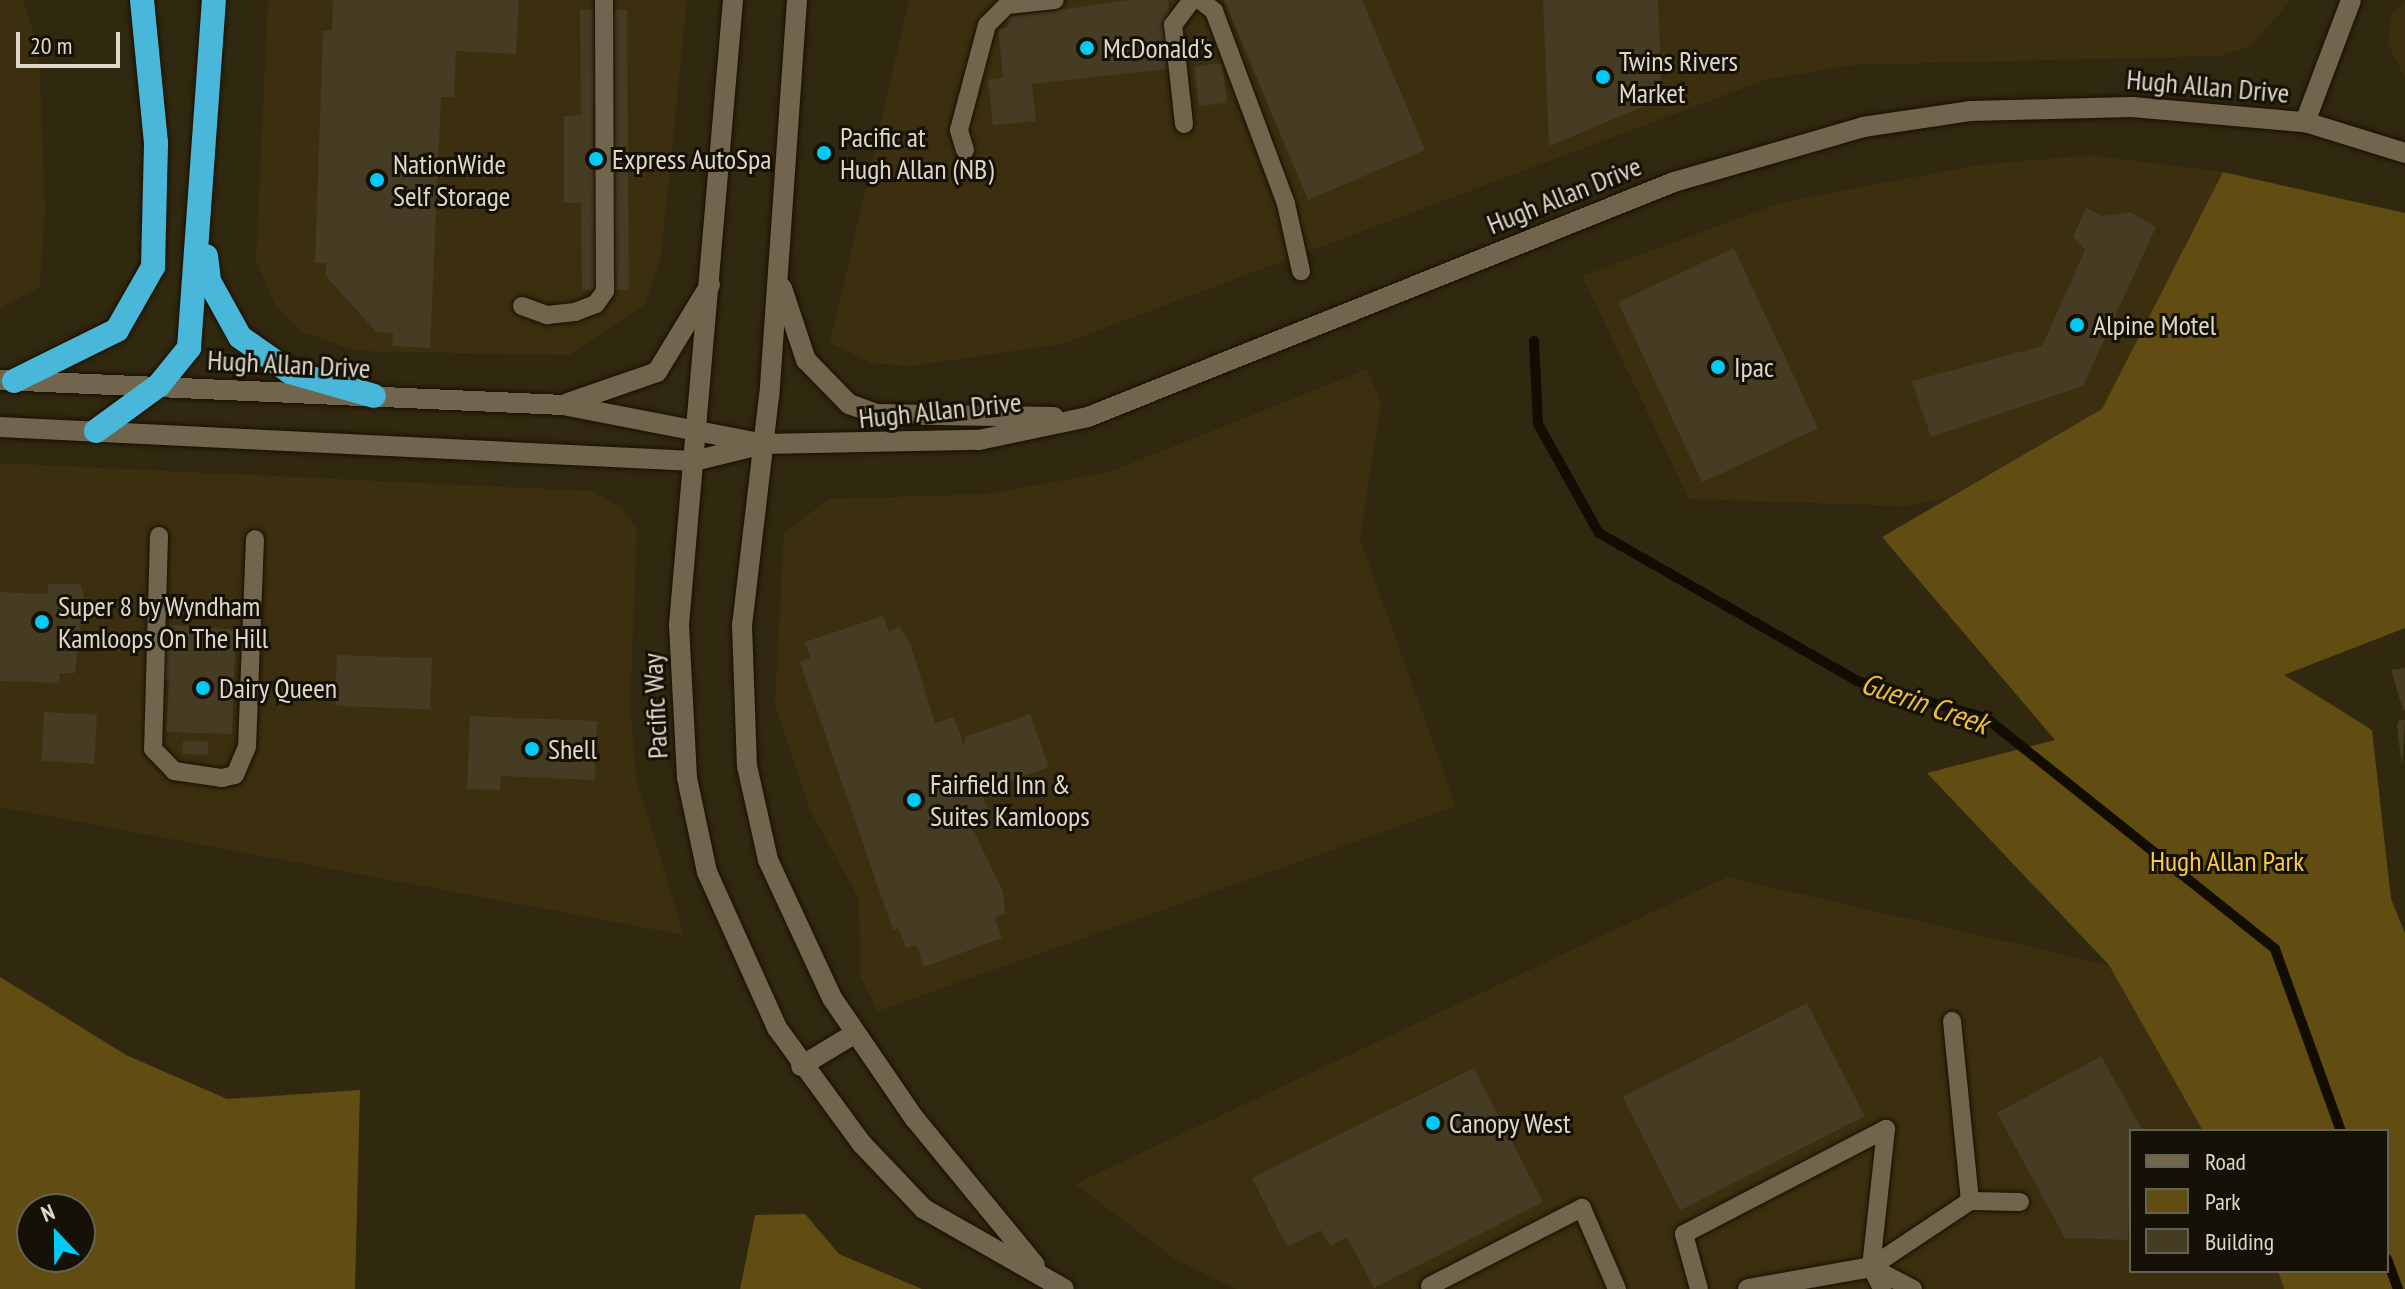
<!DOCTYPE html>
<style>
body{margin:0}
#map{position:relative;width:2405px;height:1289px;overflow:hidden;background:#312810;font-family:"PT Sans Narrow",sans-serif}
div>[style]{position:absolute}
.built>*{inset:0;background:#3b2f0f}
.green>*{inset:0;background:#614c11}
.stream>*{height:10px;margin:-5px;padding:0 5px;transform-origin:5px;border-radius:5px;background:#120d03}
.building>*{inset:0;background:#463c24;transform-origin:0 0}
.roads{filter:drop-shadow(0 0 2px #191000) drop-shadow(0 0 2px #191000)}
.service>*{height:18px;margin:-9px;padding:0 9px;transform-origin:9px;border-radius:9px;background:#71664d}
.minor>*{height:20px;margin:-10px;padding:0 10px;transform-origin:10px;border-radius:10px;background:#71664d}
.tertiary>*{height:20px;margin:-10px;padding:0 10px;transform-origin:10px;border-radius:10px;background:#71664d}
.secondary>*{height:20px;margin:-10px;padding:0 10px;transform-origin:10px;border-radius:10px;background:#71664d}
.motorway>*{height:24px;margin:-12px;padding:0 12px;transform-origin:12px;border-radius:12px;background:#49b7d9}
.dots>*{width:22px;height:22px;translate:-50% -50%;box-sizing:border-box;border:4px solid #151107;border-radius:50%}
span{translate:-50% -50%;white-space:nowrap;text-align:center;line-height:1.15;-webkit-text-stroke:6px #151107;paint-order:stroke}
.poi-label{font-size:28px;color:#ded8ca}
.left{translate:0 -50%;text-align:left}
.street-label{font-size:28px;color:#ded8ca}
.park-label{font-size:28px;color:#f9c94a}
.water-label{font-size:30px;color:#ecbd3b;font-style:italic}
.legend{position:absolute;left:2129px;top:1129px;width:260px;height:144px;box-sizing:border-box;background:#151107;border:2px solid #656155;margin:0;padding:10px 14px;list-style:none;font-size:24px;color:#ded8ca}
.legend li{display:flex;align-items:center;gap:16px;height:40px}
.legend b{width:40px;border:2px solid #656155}
.north{position:absolute;left:16px;top:1193px;width:80px;height:80px;box-sizing:border-box;background:#151107;border:2px solid #656155;border-radius:50%;rotate:338deg;font-size:22px;font-weight:700;line-height:32px;text-align:center;color:#ded8ca}
.north::after{content:'';display:block;margin:auto;width:28px;height:36px;background:#00cbf8;clip-path:polygon(50% 0,100% 100%,50% 72%,0 100%)}
.scale{position:absolute;left:16px;top:32px;width:104px;height:36px;box-sizing:border-box;border:4px solid #ded8ca;border-top:0;padding-left:10px;font-size:24px;line-height:28px;white-space:nowrap;color:#ded8ca;-webkit-text-stroke:6px #151107;paint-order:stroke}
</style>
<div id="map">
<div class="built">
<div style="clip-path:polygon(0 0,23px 0,39px 52px,45px 210px,40px 287px,0 308px)"></div>
<div style="clip-path:polygon(268px 0,687px 0,661px 257px,645px 304px,570px 355px,355px 351px,301px 331px,276px 307px,256px 260px)"></div>
<div style="clip-path:polygon(909px 0,2291px 0,2250px 47px,2218px 56px,1850px 65px,1765px 80px,1062px 344px,911px 366px,871px 363px,830px 343px)"></div>
<div style="clip-path:polygon(2405px 0,2405px 78px,2388px 45px,2391px 16px)"></div>
<div style="clip-path:polygon(2090px 155px,2223px 172px,2102px 409px,1947px 498px,1905px 506px,1689px 499px,1582px 276px,1783px 202px,1978px 165px)"></div>
<div style="clip-path:polygon(1367px 369px,1381px 402px,1360px 539px,1456px 806px,878px 1011px,860px 976px,859px 899px,811px 812px,775px 704px,784px 533px,829px 499px,987px 494px,1109px 472px)"></div>
<div style="clip-path:polygon(0 463px,591px 491px,621px 507px,637px 530px,630px 705px,636px 778px,684px 935px,0 807px)"></div>
<div style="clip-path:polygon(1727px 877px,2109px 965px,2203px 1131px,2131px 1131px,2131px 1271px,2278px 1271px,2284px 1289px,1236px 1289px,1175px 1259px,1075px 1184px)"></div>
</div>
<div class="green">
<div style="clip-path:polygon(2223px 172px,2405px 213px,2405px 628px,2284px 675px,2372px 730px,2391px 899px,2405px 933px,2405px 1289px,2284px 1289px,2278px 1271px,2387px 1271px,2387px 1131px,2203px 1131px,2109px 965px,1927px 773px,2055px 740px,1882px 537px,2102px 409px)"></div>
<div style="clip-path:polygon(evenodd,0 977px,126px 1055px,227px 1099px,360px 1090px,355px 1289px,0 1289px,0 977px,80px 1209px,80px 1257px,32px 1257px,32px 1209px,80px 1209px)"></div>
<div style="clip-path:polygon(805px 1214px,839px 1254px,922px 1289px,740px 1289px,755px 1215px)"></div>
</div>
<div class="stream">
<div style="left:1534px;top:341px;width:83px;rotate:87.2deg"></div>
<div style="left:1538px;top:424px;width:125px;rotate:60.8deg"></div>
<div style="left:1599px;top:533px;width:297px;rotate:29.8deg"></div>
<div style="left:1857px;top:681px;width:134px;rotate:16deg"></div>
<div style="left:1986px;top:718px;width:370px;rotate:38.6deg"></div>
<div style="left:2275px;top:949px;width:194px;rotate:70.1deg"></div>
<div style="left:2387px;top:1259px;width:32px;rotate:70deg"></div>
</div>
<div class="building">
<div style="clip-path:polygon(333px 0,519px 0,516px 54px,456px 51px,454px 97px,441px 97px,430px 348px,392px 346px,393px 333px,376px 332px,326px 276px,326px 263px,315px 263px,323px 31px,332px 31px)"></div>
<div style="clip-path:polygon(1131px 0,1168px 0,1175px 68px,1032px 84px,1036px 121px,993px 125px,988px 80px,1003px 78px,998px 29px,1008px 27px,1007px 17px)"></div>
<div style="clip-path:polygon(1224px 0,1362px 0,1425px 150px,1308px 200px)"></div>
<div style="clip-path:polygon(1543px 0,1658px 0,1662px 99px,1549px 146px)"></div>
<div style="clip-path:polygon(580px 10px,627px 10px,629px 290px,582px 290px,581px 203px,564px 203px,564px 116px,581px 115px)"></div>
<div style="left:1222px;top:63px;width:40px;height:28px;rotate:83deg"></div>
<div style="clip-path:polygon(2086px 208px,2102px 216px,2130px 212px,2156px 227px,2083px 386px,1931px 437px,1912px 381px,2042px 346px,2085px 250px,2073px 237px)"></div>
<div style="left:1734px;top:248px;width:199px;height:128px;rotate:65deg"></div>
<div style="clip-path:polygon(48px 584px,80px 584px,84px 596px,75px 673px,60px 673px,59px 683px,0 681px,0 592px,48px 594px)"></div>
<div style="clip-path:polygon(883px 616px,889px 631px,899px 627px,910px 643px,935px 723px,954px 717px,964px 746px,965px 737px,1030px 714px,1049px 767px,986px 790px,976px 778px,988px 809px,967px 817px,1003px 892px,1005px 914px,995px 918px,1002px 938px,924px 967px,916px 945px,906px 948px,898px 928px,893px 930px,800px 662px,811px 658px,805px 642px)"></div>
<div style="clip-path:polygon(170px 625px,236px 630px,232px 734px,166px 732px,169px 680px,161px 679px)"></div>
<div style="left:337px;top:655px;width:95px;height:51px;rotate:2deg"></div>
<div style="clip-path:polygon(2405px 668px,2405px 710px,2403px 710px,2391px 670px)"></div>
<div style="left:44px;top:712px;width:53px;height:49px;rotate:3deg"></div>
<div style="clip-path:polygon(470px 716px,597px 721px,595px 780px,501px 776px,500px 790px,467px 789px)"></div>
<div style="clip-path:polygon(2399px 720px,2405px 720px,2402px 767px,2397px 726px)"></div>
<div style="left:183px;top:741px;width:25px;height:13px;rotate:2deg"></div>
<div style="left:1807px;top:1003px;width:127px;height:207px;rotate:63deg"></div>
<div style="clip-path:polygon(2101px 1056px,2143px 1131px,2131px 1131px,2128px 1240px,2065px 1238px,1997px 1113px)"></div>
<div style="clip-path:polygon(1474px 1068px,1543px 1202px,1374px 1288px,1347px 1237px,1330px 1246px,1321px 1230px,1287px 1247px,1252px 1178px)"></div>
</div>
<div class="roads">
<div class="service">
<div style="left:1200px;top:0;width:18px;rotate:38deg"></div>
<div style="left:1214px;top:11px;width:206px;rotate:69.5deg"></div>
<div style="left:1286px;top:204px;width:69px;rotate:77.4deg"></div>
<div style="left:1184px;top:124px;width:100px;rotate:-96.3deg"></div>
<div style="left:1173px;top:25px;width:31px;rotate:-53deg"></div>
<div style="left:965px;top:150px;width:21px;rotate:-107deg"></div>
<div style="left:959px;top:130px;width:109px;rotate:-75.1deg"></div>
<div style="left:987px;top:25px;width:28px;rotate:-45deg"></div>
<div style="left:1007px;top:5px;width:48px;rotate:-5.9deg"></div>
<div style="left:522px;top:306px;width:27px;rotate:20deg"></div>
<div style="left:547px;top:315px;width:28px;rotate:-6deg"></div>
<div style="left:575px;top:312px;width:22px;rotate:-21deg"></div>
<div style="left:596px;top:304px;width:16px;rotate:-55deg"></div>
<div style="left:605px;top:291px;width:291px;rotate:-90.2deg"></div>
<div style="left:159px;top:536px;width:213px;rotate:91.6deg"></div>
<div style="left:153px;top:749px;width:30px;rotate:46deg"></div>
<div style="left:174px;top:771px;width:49px;rotate:8.3deg"></div>
<div style="left:222px;top:778px;width:13px;rotate:-13deg"></div>
<div style="left:235px;top:775px;width:30px;rotate:-67deg"></div>
<div style="left:247px;top:747px;width:208px;rotate:-87.8deg"></div>
<div style="left:1970px;top:1201px;width:50px;rotate:1.1deg"></div>
<div style="left:1430px;top:1286px;width:171px;rotate:-27.2deg"></div>
<div style="left:1582px;top:1208px;width:88px;rotate:66.6deg"></div>
<div style="left:1699px;top:1289px;width:57px;rotate:-105.3deg"></div>
<div style="left:1684px;top:1234px;width:228px;rotate:-27.5deg"></div>
<div style="left:1886px;top:1129px;width:139px;rotate:96.2deg"></div>
<div style="left:1871px;top:1267px;width:25px;rotate:63deg"></div>
<div style="left:1913px;top:1289px;width:47px;rotate:-152.4deg"></div>
<div style="left:1871px;top:1267px;width:119px;rotate:-33.7deg"></div>
<div style="left:1970px;top:1201px;width:181px;rotate:-95.7deg"></div>
</div>
<div class="minor">
<div style="left:1748px;top:1289px;width:125px;rotate:-10.1deg"></div>
</div>
<div class="tertiary">
<div style="left:2305px;top:122px;width:130px;rotate:-69.3deg"></div>
</div>
<div class="secondary">
<div style="left:733px;top:0;width:627px;rotate:94.94deg"></div>
<div style="left:679px;top:625px;width:153px;rotate:87deg"></div>
<div style="left:687px;top:778px;width:96px;rotate:78deg"></div>
<div style="left:707px;top:872px;width:171px;rotate:65.8deg"></div>
<div style="left:777px;top:1028px;width:144px;rotate:53.8deg"></div>
<div style="left:862px;top:1144px;width:90px;rotate:46.4deg"></div>
<div style="left:924px;top:1209px;width:161px;rotate:29.7deg"></div>
<div style="left:797px;top:0;width:397px;rotate:94deg"></div>
<div style="left:769px;top:396px;width:231px;rotate:96.7deg"></div>
<div style="left:742px;top:625px;width:141px;rotate:88deg"></div>
<div style="left:747px;top:766px;width:96px;rotate:77.4deg"></div>
<div style="left:768px;top:860px;width:152px;rotate:65.1deg"></div>
<div style="left:832px;top:998px;width:147px;rotate:55.6deg"></div>
<div style="left:915px;top:1119px;width:189px;rotate:50.6deg"></div>
<div style="left:782px;top:288px;width:76px;rotate:71.6deg"></div>
<div style="left:806px;top:360px;width:62px;rotate:45.7deg"></div>
<div style="left:849px;top:404px;width:29px;rotate:20deg"></div>
<div style="left:876px;top:414px;width:178px;rotate:1deg"></div>
<div style="left:0;top:380px;width:564px;rotate:2.54deg"></div>
<div style="left:563px;top:405px;width:204px;rotate:11deg"></div>
<div style="left:763px;top:444px;width:216px;rotate:-1.1deg"></div>
<div style="left:979px;top:440px;width:111px;rotate:-11.9deg"></div>
<div style="left:1088px;top:417px;width:631px;rotate:-21.85deg"></div>
<div style="left:1674px;top:182px;width:197px;rotate:-16.2deg"></div>
<div style="left:1863px;top:127px;width:108px;rotate:-8.5deg"></div>
<div style="left:1970px;top:111px;width:162px;rotate:-1.4deg"></div>
<div style="left:2132px;top:107px;width:174px;rotate:5deg"></div>
<div style="left:2305px;top:122px;width:105px;rotate:17.2deg"></div>
<div style="left:568px;top:403px;width:94px;rotate:-19.2deg"></div>
<div style="left:657px;top:372px;width:102px;rotate:-58.7deg"></div>
<div style="left:0;top:427px;width:695px;rotate:2.8deg"></div>
<div style="left:694px;top:461px;width:67px;rotate:-13.8deg"></div>
<div style="left:801px;top:1066px;width:62px;rotate:-31.1deg"></div>
</div>
<div class="motorway">
<div style="left:206px;top:256px;width:25px;rotate:83deg"></div>
<div style="left:209px;top:281px;width:64px;rotate:61deg"></div>
<div style="left:240px;top:337px;width:61px;rotate:35deg"></div>
<div style="left:290px;top:372px;width:87px;rotate:15.9deg"></div>
<div style="left:14px;top:381px;width:115px;rotate:-26.3deg"></div>
<div style="left:117px;top:330px;width:73px;rotate:-60.3deg"></div>
<div style="left:153px;top:267px;width:124px;rotate:-88.6deg"></div>
<div style="left:156px;top:143px;width:144px;rotate:-95.6deg"></div>
<div style="left:96px;top:431px;width:78px;rotate:-36.1deg"></div>
<div style="left:159px;top:385px;width:48px;rotate:-51deg"></div>
<div style="left:189px;top:348px;width:349px;rotate:-85.9deg"></div>
</div>
</div>
<div class="dots">
<div style="left:1087px;top:48px;background:#00cbf8"></div>
<div style="left:1603px;top:77px;background:#00cbf8"></div>
<div style="left:824px;top:153px;background:#00cbf8"></div>
<div style="left:596px;top:159px;background:#00cbf8"></div>
<div style="left:377px;top:180px;background:#00cbf8"></div>
<div style="left:2077px;top:325px;background:#00cbf8"></div>
<div style="left:1718px;top:367px;background:#00cbf8"></div>
<div style="left:42px;top:622px;background:#00cbf8"></div>
<div style="left:203px;top:688px;background:#00cbf8"></div>
<div style="left:532px;top:749px;background:#00cbf8"></div>
<div style="left:914px;top:800px;background:#00cbf8"></div>
<div style="left:1433px;top:1123px;background:#00cbf8"></div>
</div>
<div class="poi-label">
<span class="left" style="left:1103px;top:48px">McDonald's</span>
<span class="left" style="left:1619px;top:77px">Twins Rivers<br>Market</span>
<span class="left" style="left:840px;top:153px">Pacific at<br>Hugh Allan (NB)</span>
<span class="left" style="left:612px;top:159px">Express AutoSpa</span>
<span class="left" style="left:393px;top:180px">NationWide<br>Self Storage</span>
<span class="left" style="left:2093px;top:325px">Alpine Motel</span>
<span class="left" style="left:1734px;top:367px">Ipac</span>
<span class="left" style="left:58px;top:622px">Super 8 by Wyndham<br>Kamloops On The Hill</span>
<span class="left" style="left:219px;top:688px">Dairy Queen</span>
<span class="left" style="left:548px;top:749px">Shell</span>
<span class="left" style="left:930px;top:800px">Fairfield Inn &amp;<br>Suites Kamloops</span>
<span class="left" style="left:1449px;top:1123px">Canopy West</span>
</div>
<div class="street-label">
<span style="left:2208px;top:86px;rotate:5deg">Hugh Allan Drive</span>
<span style="left:1564px;top:195px;rotate:-22deg">Hugh Allan Drive</span>
<span style="left:289px;top:364px;rotate:3deg">Hugh Allan Drive</span>
<span style="left:940px;top:410px;rotate:-6deg">Hugh Allan Drive</span>
<span style="left:655px;top:706px;rotate:-93deg">Pacific Way</span>
</div>
<div class="park-label">
<span style="left:2227px;top:861px">Hugh Allan Park</span>
</div>
<div class="water-label">
<span style="left:1925px;top:703px;rotate:19deg">Guerin Creek</span>
</div>
<ul class="legend">
<li><b style="height:10px;background:#71664d"></b>Road</li>
<li><b style="height:22px;background:#614c11"></b>Park</li>
<li><b style="height:22px;background:#463c24"></b>Building</li>
</ul>
<div class="north">N</div>
<div class="scale">20 m</div>
</div>
